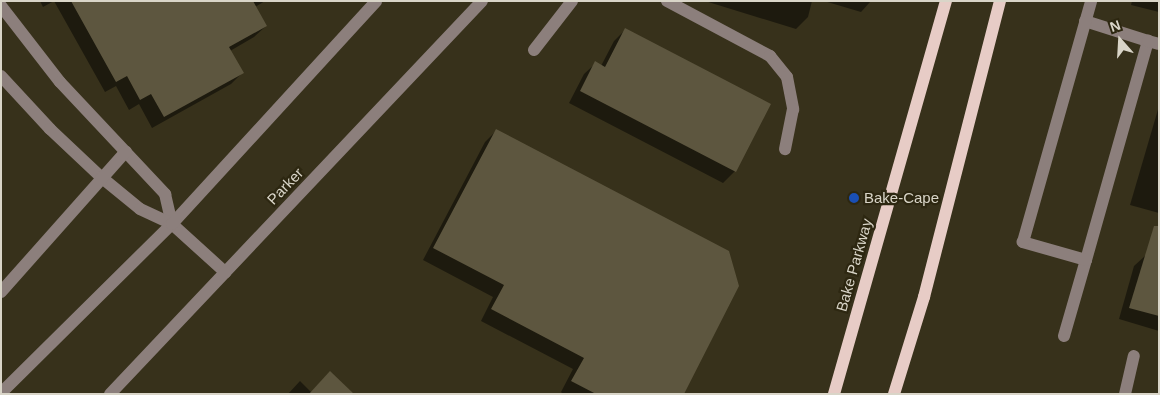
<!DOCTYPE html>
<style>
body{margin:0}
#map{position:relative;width:1160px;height:395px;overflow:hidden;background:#37311b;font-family:Helvetica,sans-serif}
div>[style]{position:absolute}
.shadow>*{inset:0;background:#0007}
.building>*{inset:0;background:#5d563f}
.minor>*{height:12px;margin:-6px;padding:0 6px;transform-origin:6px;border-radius:6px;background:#8c7f7c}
.major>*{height:12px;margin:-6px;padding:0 6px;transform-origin:6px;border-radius:6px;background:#e7ccc6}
.dots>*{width:14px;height:14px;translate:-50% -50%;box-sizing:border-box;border:2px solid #2d2711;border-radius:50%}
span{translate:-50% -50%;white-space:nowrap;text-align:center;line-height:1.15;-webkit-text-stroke:4.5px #2d2711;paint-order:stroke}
.street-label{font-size:15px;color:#d9d5c8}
.poi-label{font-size:15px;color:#d9d5c8}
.left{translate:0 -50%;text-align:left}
.frame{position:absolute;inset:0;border:2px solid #d9d5c8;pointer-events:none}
.north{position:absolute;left:1095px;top:15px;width:50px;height:50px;-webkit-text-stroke:4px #2d2711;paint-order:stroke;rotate:341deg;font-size:14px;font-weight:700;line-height:20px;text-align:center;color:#d9d5c8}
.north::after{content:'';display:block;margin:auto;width:18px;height:22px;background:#d9d5c8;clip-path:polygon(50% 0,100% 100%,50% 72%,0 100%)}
</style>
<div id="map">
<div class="shadow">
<div style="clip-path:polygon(40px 1px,265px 1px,255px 7px,266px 26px,254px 37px,230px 51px,242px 73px,231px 84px,152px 128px,139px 104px,129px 110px,116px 86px,105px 92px,54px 1px,43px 7px)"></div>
<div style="clip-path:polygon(705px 1px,812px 1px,808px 17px,796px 29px)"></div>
<div style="clip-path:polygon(824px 1px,871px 1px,861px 12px)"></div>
<div style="clip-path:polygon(1132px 1px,1159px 1px,1159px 12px,1131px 5px)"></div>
<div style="clip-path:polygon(625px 30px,735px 171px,723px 183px,569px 103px,584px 74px,596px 63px,601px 66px,614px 41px)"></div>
<div style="clip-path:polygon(1159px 106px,1159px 213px,1130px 205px)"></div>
<div style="clip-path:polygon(496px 131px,682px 394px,563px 394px,561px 392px,573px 369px,481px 321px,493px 297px,423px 260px,485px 142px)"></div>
<div style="clip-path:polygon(1146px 255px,1159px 258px,1159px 331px,1119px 319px,1134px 266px)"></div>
<div style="clip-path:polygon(300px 381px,311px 392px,353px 394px,288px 394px)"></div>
</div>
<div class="building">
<div style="clip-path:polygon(71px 1px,253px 1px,267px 26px,229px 47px,244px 73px,164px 117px,151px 94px,140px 100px,127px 76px,116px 82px)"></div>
<div style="clip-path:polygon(625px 28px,771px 104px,736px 172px,580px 91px,595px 61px,605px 67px)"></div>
<div style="clip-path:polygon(496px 129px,729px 251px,739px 286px,684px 394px,596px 394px,571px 381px,584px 358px,491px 309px,504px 285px,433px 248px)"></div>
<div style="clip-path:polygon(1154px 226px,1159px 226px,1159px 316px,1129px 308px)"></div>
<div style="clip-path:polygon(330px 371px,354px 394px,309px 394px)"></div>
</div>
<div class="minor">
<div style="left:667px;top:1px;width:117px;rotate:28.1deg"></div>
<div style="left:770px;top:56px;width:27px;rotate:51deg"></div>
<div style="left:787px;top:77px;width:33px;rotate:79deg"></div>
<div style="left:793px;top:109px;width:41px;rotate:101.3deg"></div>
<div style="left:1px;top:6px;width:96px;rotate:52.2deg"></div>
<div style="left:60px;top:82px;width:154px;rotate:46.8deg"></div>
<div style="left:165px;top:194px;width:31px;rotate:77deg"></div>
<div style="left:1085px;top:21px;width:66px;rotate:17.6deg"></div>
<div style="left:534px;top:50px;width:62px;rotate:-52.2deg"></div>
<div style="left:1px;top:76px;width:72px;rotate:47.2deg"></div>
<div style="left:50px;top:129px;width:70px;rotate:43.3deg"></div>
<div style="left:101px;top:177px;width:50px;rotate:39.4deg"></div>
<div style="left:140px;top:209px;width:35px;rotate:25deg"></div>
<div style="left:172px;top:224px;width:72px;rotate:42.2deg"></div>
<div style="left:1086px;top:260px;width:228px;rotate:-74.2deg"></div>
<div style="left:1148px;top:41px;width:11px;rotate:15deg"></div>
<div style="left:1px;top:292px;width:188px;rotate:-48.4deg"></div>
<div style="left:1064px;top:336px;width:79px;rotate:-73.9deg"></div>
<div style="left:1086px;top:260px;width:66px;rotate:-164.1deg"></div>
<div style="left:1023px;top:242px;width:250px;rotate:-74.2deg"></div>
<div style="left:1px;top:393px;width:240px;rotate:-44.7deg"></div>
<div style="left:172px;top:224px;width:302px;rotate:-47.5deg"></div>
<div style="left:110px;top:394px;width:541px;rotate:-46.57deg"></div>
<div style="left:1125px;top:394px;width:39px;rotate:-77deg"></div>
</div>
<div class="major">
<div style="left:834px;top:394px;width:409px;rotate:-74.1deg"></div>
<div style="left:894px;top:394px;width:102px;rotate:-72.8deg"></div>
<div style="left:924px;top:297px;width:306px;rotate:-75.6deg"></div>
</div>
<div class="dots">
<div style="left:854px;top:198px;background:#1a4fb4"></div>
</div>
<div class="street-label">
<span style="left:285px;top:186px;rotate:-46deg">Parker</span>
<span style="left:854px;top:265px;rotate:-74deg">Bake Parkway</span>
</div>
<div class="poi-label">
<span class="left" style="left:864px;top:198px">Bake-Cape</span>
</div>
<div class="frame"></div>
<div class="north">N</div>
</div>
